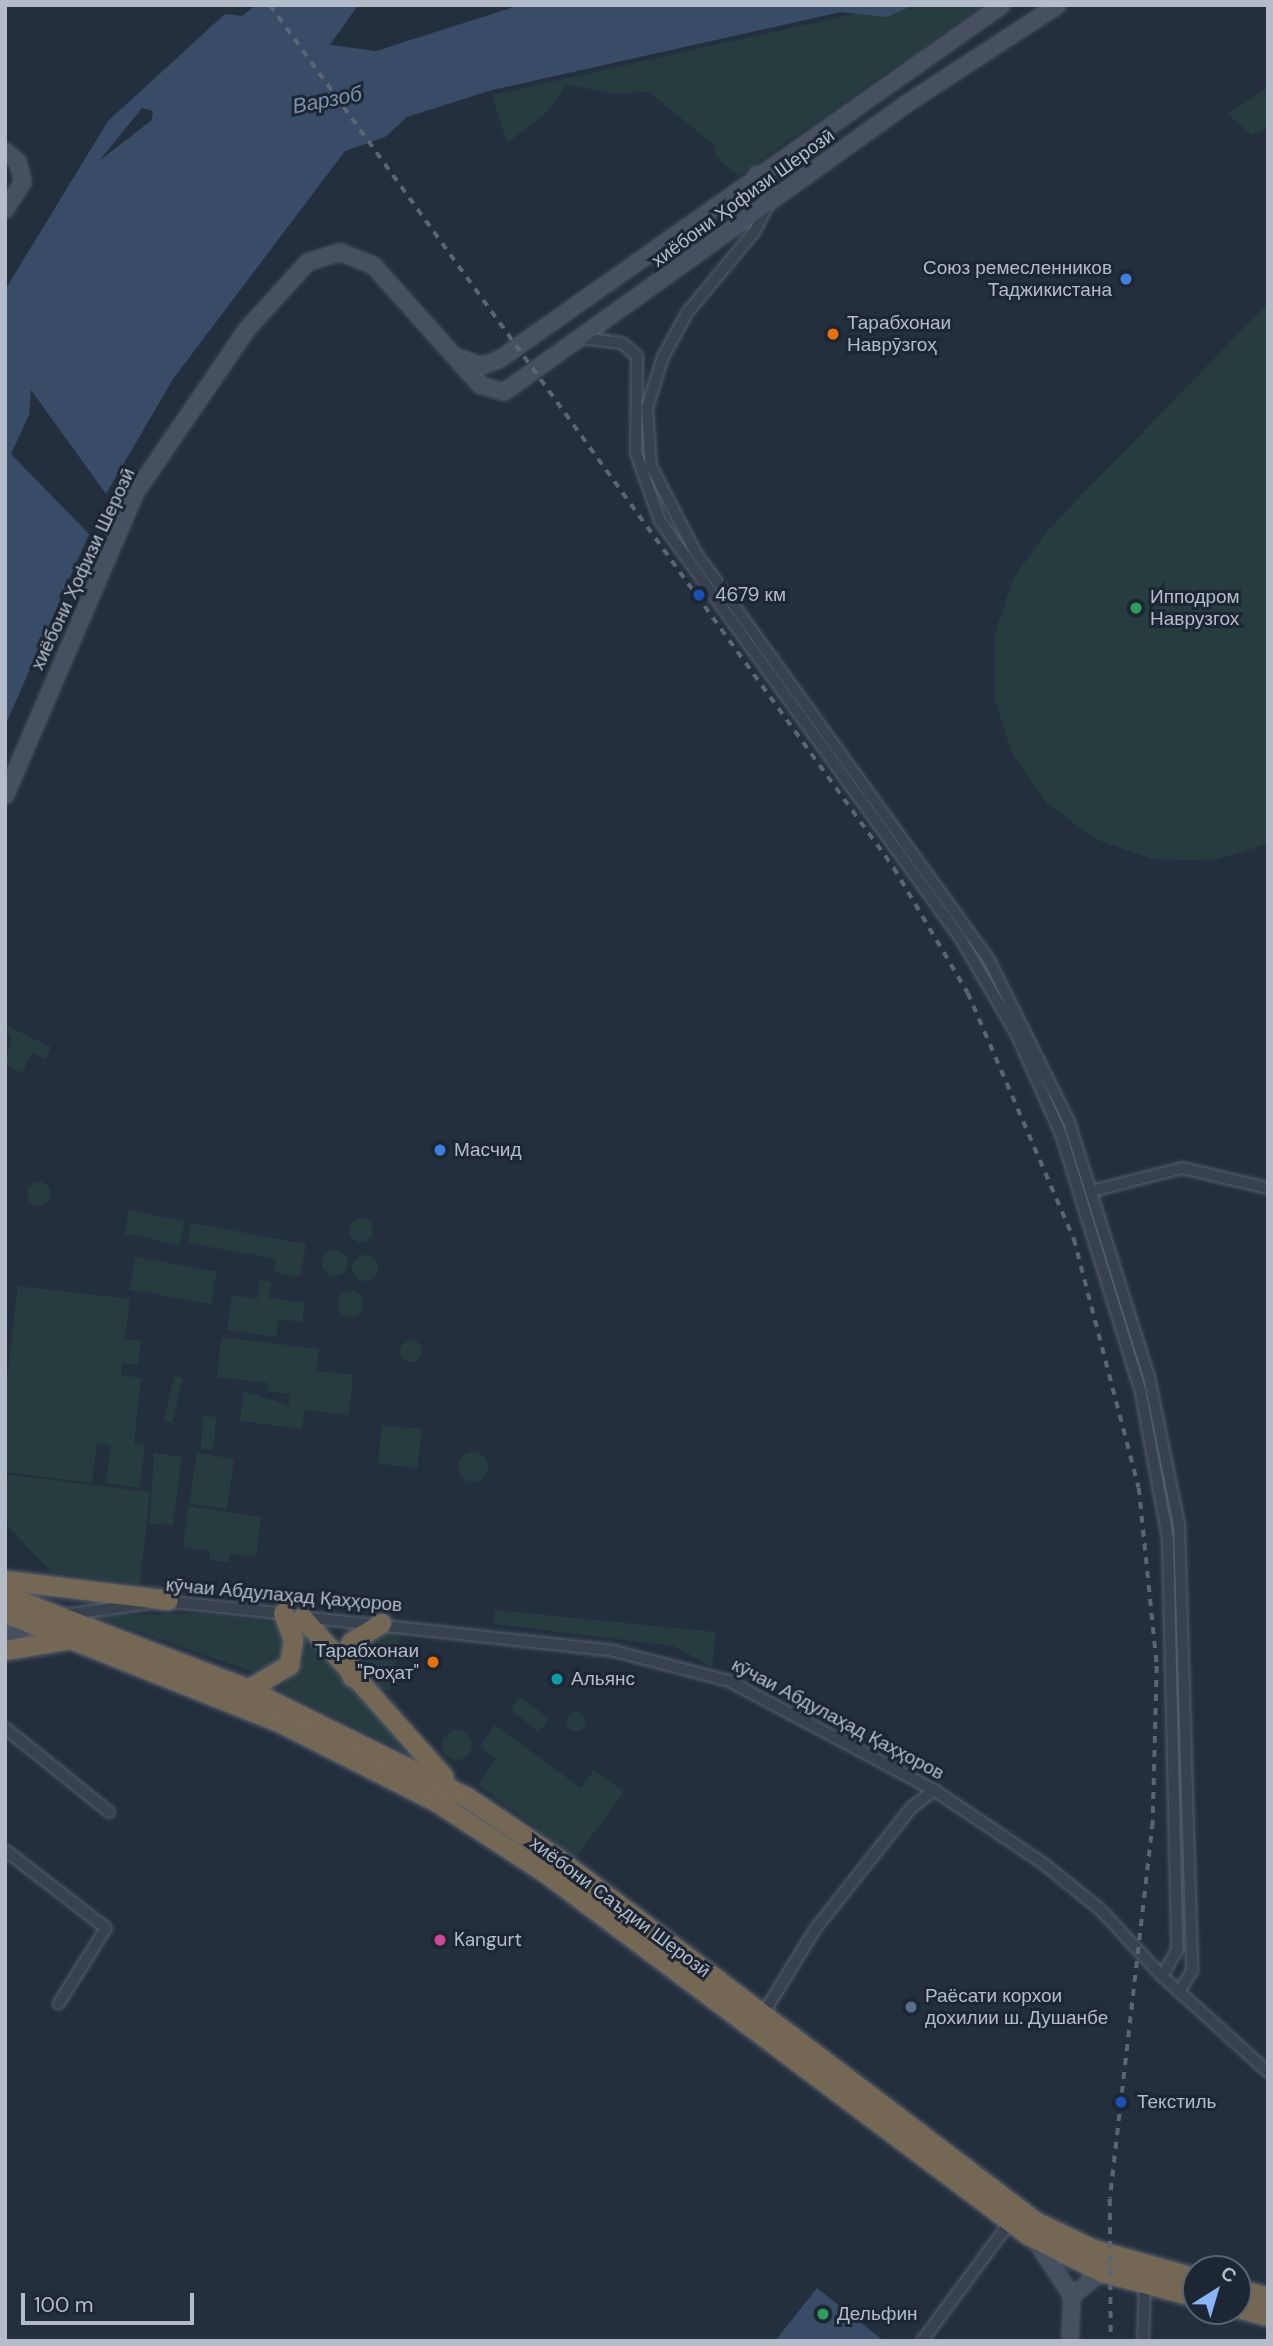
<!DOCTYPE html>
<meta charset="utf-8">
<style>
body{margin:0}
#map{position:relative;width:1273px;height:2346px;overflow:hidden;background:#242f3e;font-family:"DM Sans",sans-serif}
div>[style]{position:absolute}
.green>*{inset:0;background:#263c3f;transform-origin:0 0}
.round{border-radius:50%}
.water>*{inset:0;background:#394c67}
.roads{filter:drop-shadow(0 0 2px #565f6c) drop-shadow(0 0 2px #565f6c)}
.street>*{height:10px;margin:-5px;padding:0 5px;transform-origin:5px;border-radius:5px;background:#38414e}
.secondary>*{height:14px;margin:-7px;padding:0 7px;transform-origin:7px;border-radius:7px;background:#465061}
.highway>*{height:19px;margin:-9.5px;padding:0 9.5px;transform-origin:9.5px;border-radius:9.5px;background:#746855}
.rail>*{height:3.5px;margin-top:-1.75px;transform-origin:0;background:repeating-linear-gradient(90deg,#5a6575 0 7px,transparent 0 14px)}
.dots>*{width:19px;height:19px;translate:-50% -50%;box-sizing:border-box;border:4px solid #1d2633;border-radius:50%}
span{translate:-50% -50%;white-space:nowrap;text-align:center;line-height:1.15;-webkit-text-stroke:6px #1d2633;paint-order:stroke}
.street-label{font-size:19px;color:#b4bcc9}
.poi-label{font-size:19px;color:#b4bcc9}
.right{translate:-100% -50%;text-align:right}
.left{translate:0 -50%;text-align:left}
.water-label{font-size:21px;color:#7c92b1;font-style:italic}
.frame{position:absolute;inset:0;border:7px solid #b4bcc9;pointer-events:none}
.north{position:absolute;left:1182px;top:2255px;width:70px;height:70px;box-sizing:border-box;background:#1d2633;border:2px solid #59626f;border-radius:50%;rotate:37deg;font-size:19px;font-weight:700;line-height:28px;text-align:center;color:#b4bcc9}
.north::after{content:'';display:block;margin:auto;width:24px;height:32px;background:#8ab4f8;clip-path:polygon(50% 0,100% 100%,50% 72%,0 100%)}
.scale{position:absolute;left:21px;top:2293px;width:173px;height:32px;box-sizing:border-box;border:4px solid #b4bcc9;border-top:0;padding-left:9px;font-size:21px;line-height:24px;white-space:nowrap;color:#b4bcc9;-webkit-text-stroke:5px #1d2633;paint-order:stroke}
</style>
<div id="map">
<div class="green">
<div style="clip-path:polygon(894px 5px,984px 5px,738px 176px,716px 156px,715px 146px,649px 92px,611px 94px,567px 84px,545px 114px,507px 143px,492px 95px)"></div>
<div style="clip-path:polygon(1268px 88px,1268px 126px,1252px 136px,1227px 113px)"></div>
<div style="clip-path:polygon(1268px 303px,1268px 844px,1213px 861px,1152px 859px,1095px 839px,1047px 803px,1012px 754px,994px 697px,994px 636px,1013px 579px,1047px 531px)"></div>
<div style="clip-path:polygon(5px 1025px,51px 1047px,45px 1059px,32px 1053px,22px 1073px,5px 1065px,11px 1039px)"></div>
<div class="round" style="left:27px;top:1182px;width:24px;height:24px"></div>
<div style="left:129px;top:1210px;width:57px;height:24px;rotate:12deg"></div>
<div class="round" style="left:349px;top:1218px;width:24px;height:24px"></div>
<div style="clip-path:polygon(191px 1223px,306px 1244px,300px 1277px,274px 1272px,276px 1259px,188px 1243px)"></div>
<div class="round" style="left:322px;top:1250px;width:26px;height:26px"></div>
<div class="round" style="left:352px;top:1255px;width:26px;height:26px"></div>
<div style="left:135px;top:1257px;width:83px;height:33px;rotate:10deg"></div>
<div style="clip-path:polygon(260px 1280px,271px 1282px,269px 1298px,305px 1303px,302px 1322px,279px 1319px,276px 1337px,227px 1330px,232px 1295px,257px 1299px)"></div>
<div style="clip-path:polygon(18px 1286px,130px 1299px,125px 1339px,141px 1341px,138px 1365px,122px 1363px,121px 1375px,141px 1378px,134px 1443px,145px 1445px,140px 1488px,106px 1483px,111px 1445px,97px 1443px,92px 1483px,5px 1472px,5px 1393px)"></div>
<div class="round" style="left:337px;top:1291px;width:26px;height:26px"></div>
<div style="clip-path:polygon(221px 1337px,319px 1349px,317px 1371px,353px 1375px,349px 1415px,305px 1410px,302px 1429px,240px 1421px,243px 1391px,289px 1405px,290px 1394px,267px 1391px,268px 1383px,217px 1377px)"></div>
<div class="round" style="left:400px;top:1340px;width:22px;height:22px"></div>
<div style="left:174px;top:1376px;width:9px;height:46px;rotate:13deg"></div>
<div style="left:203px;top:1416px;width:13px;height:33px;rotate:4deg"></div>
<div style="left:382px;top:1425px;width:40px;height:39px;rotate:6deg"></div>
<div class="round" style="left:458px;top:1452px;width:30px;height:30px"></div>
<div style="clip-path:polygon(154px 1453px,182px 1457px,173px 1526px,150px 1523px)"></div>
<div style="left:197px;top:1453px;width:38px;height:51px;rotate:9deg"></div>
<div style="clip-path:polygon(5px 1474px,150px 1492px,140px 1584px,51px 1572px,5px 1523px)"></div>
<div style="clip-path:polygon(188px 1506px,261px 1517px,256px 1557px,230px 1554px,229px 1562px,209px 1560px,210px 1551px,183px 1547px)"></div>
<div style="clip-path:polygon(495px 1610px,716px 1632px,712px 1667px,674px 1646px,493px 1624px)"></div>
<div style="clip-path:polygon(202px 1613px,277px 1623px,283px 1629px,283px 1662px,261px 1675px,94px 1616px)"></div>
<div style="clip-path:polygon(386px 1630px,401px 1632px,390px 1692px,373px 1685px,354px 1657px,356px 1647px)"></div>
<div style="clip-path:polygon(300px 1631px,409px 1754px,279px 1690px,304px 1661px)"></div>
<div style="left:520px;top:1697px;width:36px;height:16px;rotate:37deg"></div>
<div class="round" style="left:566px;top:1712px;width:20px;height:20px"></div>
<div style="clip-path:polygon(495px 1725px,581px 1788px,594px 1770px,624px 1792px,576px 1857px,478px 1785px,496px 1759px,480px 1747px)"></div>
<div class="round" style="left:442px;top:1730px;width:30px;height:30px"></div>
</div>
<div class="water">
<div style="clip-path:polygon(evenodd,256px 5px,358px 5px,330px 45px,376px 51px,520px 5px,914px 5px,887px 17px,841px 12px,492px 90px,407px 117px,385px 137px,345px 151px,173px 379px,106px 494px,31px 390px,29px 415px,11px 454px,89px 534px,5px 726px,5px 290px,108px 121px,225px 14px,242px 16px,256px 5px,142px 108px,153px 111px,152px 120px,99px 161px,142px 108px)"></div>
<div style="clip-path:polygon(817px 2288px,884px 2341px,775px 2341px)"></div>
</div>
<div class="roads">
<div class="street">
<div style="left:769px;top:203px;width:33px;rotate:117deg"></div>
<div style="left:754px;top:232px;width:105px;rotate:129.6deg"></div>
<div style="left:687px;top:313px;width:50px;rotate:118.6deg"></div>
<div style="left:663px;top:357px;width:53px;rotate:107.4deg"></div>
<div style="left:647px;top:408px;width:58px;rotate:86.1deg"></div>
<div style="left:651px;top:466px;width:98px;rotate:62.7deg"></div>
<div style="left:696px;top:553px;width:501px;rotate:54.25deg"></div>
<div style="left:989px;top:960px;width:181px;rotate:63.7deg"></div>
<div style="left:1069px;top:1122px;width:267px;rotate:72.6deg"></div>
<div style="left:1149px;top:1377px;width:150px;rotate:78.5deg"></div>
<div style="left:1179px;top:1524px;width:447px;rotate:88.3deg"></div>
<div style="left:1192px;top:1971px;width:25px;rotate:122deg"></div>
<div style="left:582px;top:338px;width:40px;rotate:7.1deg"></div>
<div style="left:622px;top:343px;width:20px;rotate:41deg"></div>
<div style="left:637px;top:356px;width:97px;rotate:90.6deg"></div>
<div style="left:636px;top:453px;width:72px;rotate:70.6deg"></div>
<div style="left:660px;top:521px;width:515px;rotate:54.24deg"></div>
<div style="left:961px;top:939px;width:109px;rotate:59.7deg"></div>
<div style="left:1016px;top:1033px;width:111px;rotate:66deg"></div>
<div style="left:1061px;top:1134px;width:271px;rotate:72.8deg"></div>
<div style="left:1141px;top:1393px;width:148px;rotate:79.5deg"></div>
<div style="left:1168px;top:1539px;width:411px;rotate:88.7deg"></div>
<div style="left:1177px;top:1950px;width:30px;rotate:120deg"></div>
<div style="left:1092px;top:1191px;width:93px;rotate:-14.3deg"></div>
<div style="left:1182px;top:1168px;width:88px;rotate:13.1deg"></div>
<div style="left:164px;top:1601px;width:124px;rotate:6deg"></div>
<div style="left:63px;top:1615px;width:82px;rotate:-7.7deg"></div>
<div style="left:303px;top:1617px;width:313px;rotate:6.2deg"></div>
<div style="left:614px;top:1651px;width:119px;rotate:14.6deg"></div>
<div style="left:729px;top:1681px;width:232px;rotate:28deg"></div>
<div style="left:934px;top:1790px;width:133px;rotate:33.9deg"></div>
<div style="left:1044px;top:1864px;width:73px;rotate:38.9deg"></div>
<div style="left:1101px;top:1910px;width:90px;rotate:47.3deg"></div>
<div style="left:1162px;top:1976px;width:143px;rotate:42.2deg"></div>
<div style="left:5px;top:1728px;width:134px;rotate:38.9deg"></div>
<div style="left:5px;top:1850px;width:128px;rotate:37.7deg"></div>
<div style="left:106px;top:1928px;width:89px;rotate:122.1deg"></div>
<div style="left:763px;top:2014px;width:101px;rotate:-58.4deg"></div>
<div style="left:816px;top:1928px;width:153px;rotate:-51.6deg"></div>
<div style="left:911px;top:1808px;width:29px;rotate:-38deg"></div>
<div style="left:922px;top:2341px;width:148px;rotate:-53.5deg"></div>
<div style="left:1143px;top:2341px;width:57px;rotate:-88deg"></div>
</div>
<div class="secondary">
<div style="left:5px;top:151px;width:17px;rotate:40deg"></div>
<div style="left:18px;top:162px;width:21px;rotate:76deg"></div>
<div style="left:23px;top:182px;width:33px;rotate:123deg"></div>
<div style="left:757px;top:174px;width:29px;rotate:55deg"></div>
<div style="left:463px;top:359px;width:19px;rotate:21deg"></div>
<div style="left:481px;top:366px;width:20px;rotate:-20deg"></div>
<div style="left:500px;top:359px;width:614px;rotate:-35.19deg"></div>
<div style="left:5px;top:796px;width:331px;rotate:-66.7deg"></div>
<div style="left:136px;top:492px;width:197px;rotate:-55.7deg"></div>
<div style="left:247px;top:329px;width:91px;rotate:-47.7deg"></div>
<div style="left:308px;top:262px;width:34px;rotate:-17deg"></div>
<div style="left:340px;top:252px;width:35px;rotate:22deg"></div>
<div style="left:373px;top:265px;width:161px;rotate:48.3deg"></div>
<div style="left:480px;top:385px;width:25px;rotate:16deg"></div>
<div style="left:504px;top:392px;width:495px;rotate:-35.6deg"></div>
<div style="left:906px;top:104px;width:181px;rotate:-33.1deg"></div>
<div style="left:5px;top:1638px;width:34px;rotate:-26deg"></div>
<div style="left:1039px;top:2246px;width:60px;rotate:56.6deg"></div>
<div style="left:1072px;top:2296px;width:38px;rotate:-39deg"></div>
<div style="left:1070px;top:2341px;width:45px;rotate:-87.5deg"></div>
</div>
<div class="highway">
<div style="left:5px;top:1580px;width:164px;rotate:7deg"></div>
<div style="left:5px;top:1595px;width:261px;rotate:21.1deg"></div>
<div style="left:248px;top:1689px;width:244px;rotate:26.3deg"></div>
<div style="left:467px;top:1797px;width:107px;rotate:34deg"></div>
<div style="left:556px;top:1857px;width:602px;rotate:37.23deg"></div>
<div style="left:1035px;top:2221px;width:64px;rotate:25.8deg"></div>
<div style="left:1093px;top:2249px;width:107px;rotate:15.7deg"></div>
<div style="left:5px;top:1613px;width:297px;rotate:21.7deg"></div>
<div style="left:281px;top:1723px;width:173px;rotate:26.9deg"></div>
<div style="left:435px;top:1801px;width:134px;rotate:33.1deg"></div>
<div style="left:547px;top:1874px;width:601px;rotate:36.89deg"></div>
<div style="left:1028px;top:2235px;width:83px;rotate:26.6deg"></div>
<div style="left:1102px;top:2272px;width:97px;rotate:14.9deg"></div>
<div style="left:302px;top:1617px;width:213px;rotate:48.4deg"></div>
<div style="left:5px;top:1650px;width:62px;rotate:-9.3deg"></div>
<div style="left:352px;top:1677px;width:21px;rotate:-107deg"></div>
<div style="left:346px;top:1657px;width:16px;rotate:-72deg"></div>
<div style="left:351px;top:1642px;width:36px;rotate:-32deg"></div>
<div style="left:248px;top:1689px;width:48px;rotate:-30.3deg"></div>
<div style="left:289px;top:1665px;width:26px;rotate:-81deg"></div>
<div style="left:293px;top:1639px;width:28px;rotate:-111deg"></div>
<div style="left:1238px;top:2289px;width:31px;rotate:15deg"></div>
<div style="left:1238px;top:2308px;width:31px;rotate:15deg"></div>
</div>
</div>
<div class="rail">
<div style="left:270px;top:5px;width:1065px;rotate:54.13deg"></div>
<div style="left:894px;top:868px;width:145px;rotate:59.4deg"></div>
<div style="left:968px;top:993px;width:268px;rotate:66.7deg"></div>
<div style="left:1074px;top:1239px;width:257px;rotate:75.4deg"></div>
<div style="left:1139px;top:1488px;width:179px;rotate:84.2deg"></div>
<div style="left:1157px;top:1666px;width:156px;rotate:91.5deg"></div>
<div style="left:1153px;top:1822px;width:379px;rotate:96.5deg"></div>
<div style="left:1110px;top:2199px;width:142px;rotate:89.6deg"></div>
</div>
<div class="dots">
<div style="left:1126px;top:279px;background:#3f7fe0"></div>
<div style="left:833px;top:334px;background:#e8710a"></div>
<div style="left:699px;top:595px;background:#1a4fb4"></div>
<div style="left:1136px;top:608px;background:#2e9e5b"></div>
<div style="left:440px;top:1150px;background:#3f7fe0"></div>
<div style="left:433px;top:1662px;background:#e8710a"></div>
<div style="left:557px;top:1679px;background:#0f9aa8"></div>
<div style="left:440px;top:1940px;background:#d1479c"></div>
<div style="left:911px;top:2007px;background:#5c6f8a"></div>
<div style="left:1121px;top:2102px;background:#1a4fb4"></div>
<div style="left:823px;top:2314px;background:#2e9e5b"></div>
</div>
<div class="street-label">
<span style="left:743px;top:198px;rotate:-36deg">хиёбони Ҳофизи Шерозӣ</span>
<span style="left:83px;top:569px;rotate:-65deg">хиёбони Ҳофизи Шерозӣ</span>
<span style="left:284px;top:1595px;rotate:5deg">кӯчаи Абдулаҳад Қаҳҳоров</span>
<span style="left:838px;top:1719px;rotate:28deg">кӯчаи Абдулаҳад Қаҳҳоров</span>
<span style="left:620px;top:1907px;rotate:37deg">хиёбони Саъдии Шерозӣ</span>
</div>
<div class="poi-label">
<span class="right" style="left:1112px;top:279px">Союз ремесленников<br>Таджикистана</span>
<span class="left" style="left:847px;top:334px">Тарабхонаи<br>Наврӯзгоҳ</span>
<span class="left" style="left:715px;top:595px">4679 км</span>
<span class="left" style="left:1150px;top:608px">Ипподром<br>Наврузгох</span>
<span class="left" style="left:454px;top:1150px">Масчид</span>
<span class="right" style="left:419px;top:1662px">Тарабхонаи<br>"Роҳат"</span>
<span class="left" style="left:571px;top:1679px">Альянс</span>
<span class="left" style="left:454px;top:1940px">Kangurt</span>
<span class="left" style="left:925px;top:2007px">Раёсати корхои<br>дохилии ш. Душанбе</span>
<span class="left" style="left:1137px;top:2102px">Текстиль</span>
<span class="left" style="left:837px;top:2314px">Дельфин</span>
</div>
<div class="water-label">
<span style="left:327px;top:100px;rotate:-11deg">Варзоб</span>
</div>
<div class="frame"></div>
<div class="north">С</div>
<div class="scale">100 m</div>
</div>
